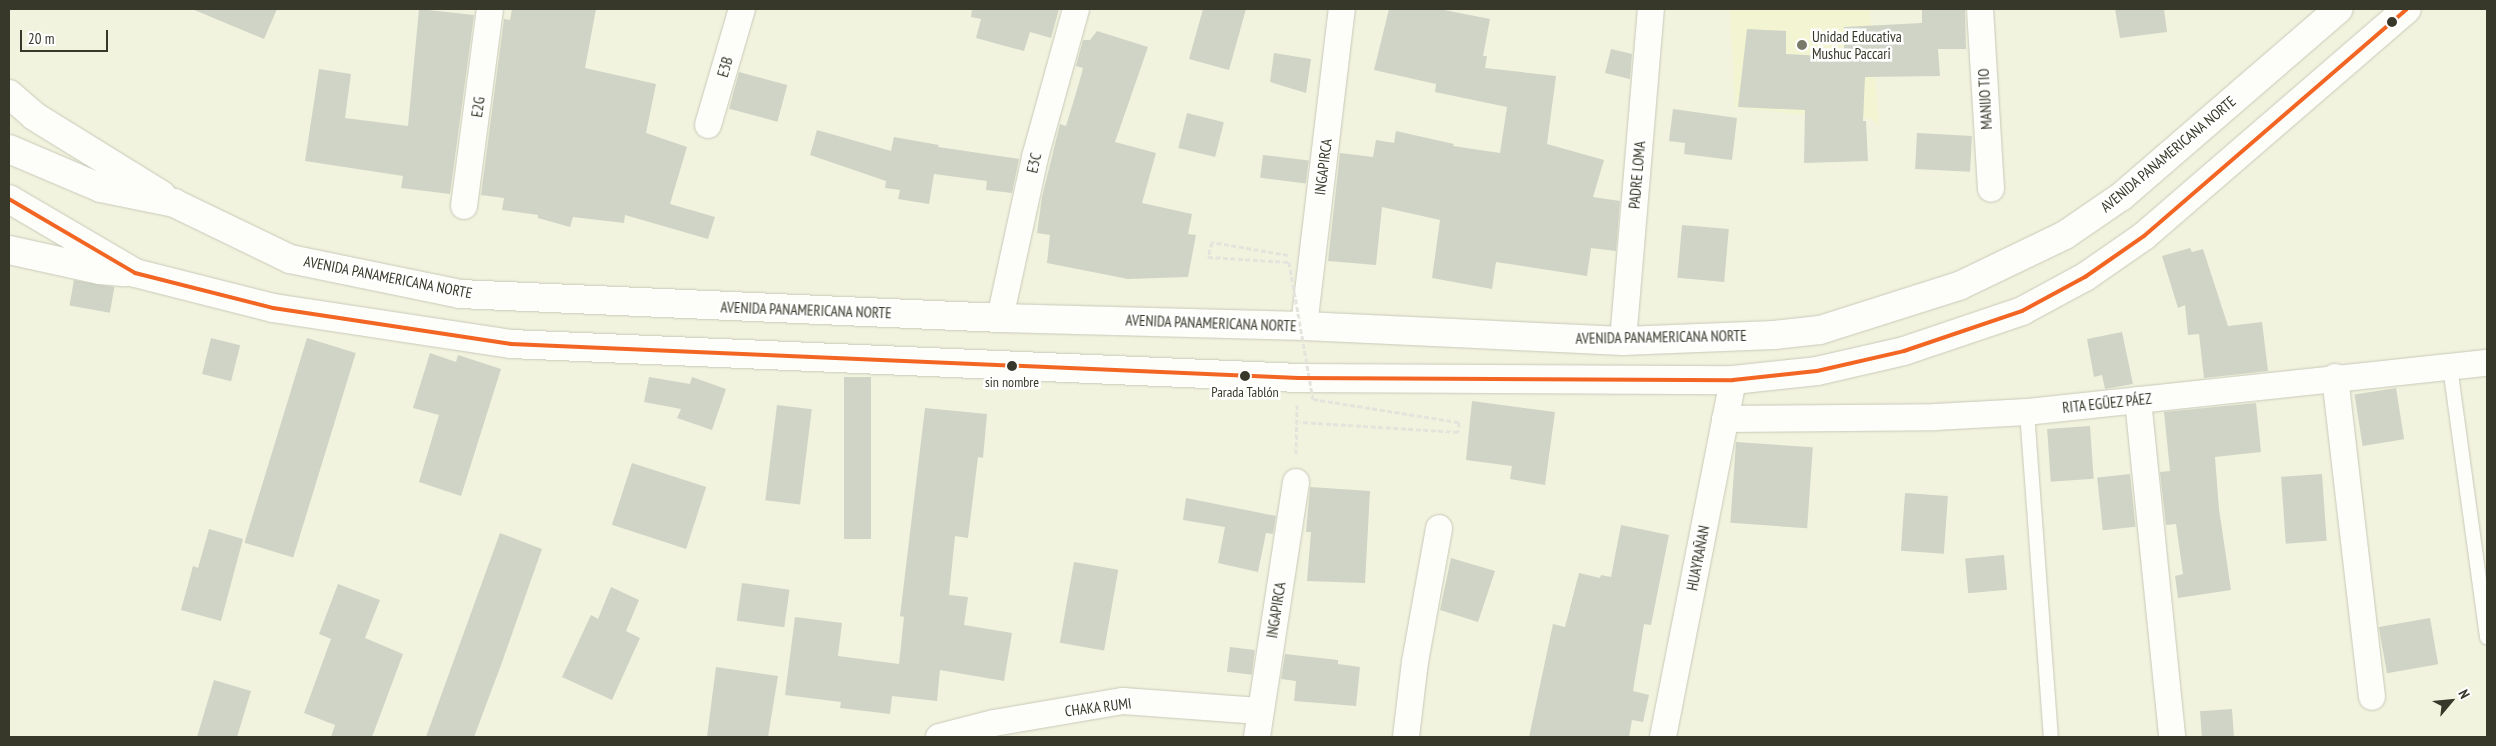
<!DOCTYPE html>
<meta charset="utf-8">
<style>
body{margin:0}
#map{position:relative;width:2496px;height:746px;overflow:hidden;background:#f2f3de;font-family:"PT Sans Narrow",sans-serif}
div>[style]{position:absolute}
.built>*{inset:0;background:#f3f4d1}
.building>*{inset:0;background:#cfd4c6;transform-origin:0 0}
.path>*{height:3px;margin-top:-1.5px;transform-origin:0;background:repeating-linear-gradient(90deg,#e4e4dd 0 5px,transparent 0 7.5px)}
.roads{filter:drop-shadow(0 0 1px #c8c9b9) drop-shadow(0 0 1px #c8c9b9)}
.service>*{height:14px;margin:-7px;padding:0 7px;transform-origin:7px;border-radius:7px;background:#fdfdfa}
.minor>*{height:26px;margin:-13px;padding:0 13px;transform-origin:13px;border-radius:13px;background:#fdfdfa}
.trunk>*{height:28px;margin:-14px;padding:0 14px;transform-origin:14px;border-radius:14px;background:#fdfdfa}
.path-bridge>*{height:3px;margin-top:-1.5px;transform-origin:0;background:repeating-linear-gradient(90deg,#e4e4dd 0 5px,transparent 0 7.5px)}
.bus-1>*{height:4px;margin:-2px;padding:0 2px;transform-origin:2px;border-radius:2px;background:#f26522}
.dots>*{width:14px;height:14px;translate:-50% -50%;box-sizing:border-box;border:2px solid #fff;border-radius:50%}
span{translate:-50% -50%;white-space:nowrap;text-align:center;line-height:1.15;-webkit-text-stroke:5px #fff;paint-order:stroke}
.bus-label{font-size:14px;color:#38382a}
.poi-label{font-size:15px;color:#38382a}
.left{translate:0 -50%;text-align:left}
.street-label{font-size:15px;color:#38382a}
.frame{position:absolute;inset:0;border:10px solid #38382a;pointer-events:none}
.north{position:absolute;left:2426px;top:676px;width:50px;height:50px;-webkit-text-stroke:4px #fff;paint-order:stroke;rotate:62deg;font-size:14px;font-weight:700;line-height:20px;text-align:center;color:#38382a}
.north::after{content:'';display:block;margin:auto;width:18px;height:22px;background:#38382a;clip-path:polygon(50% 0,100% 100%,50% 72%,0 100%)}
.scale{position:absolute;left:20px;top:30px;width:88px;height:22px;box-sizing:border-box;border:2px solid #38382a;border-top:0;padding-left:6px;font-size:15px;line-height:18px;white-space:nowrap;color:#38382a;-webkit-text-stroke:4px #fff;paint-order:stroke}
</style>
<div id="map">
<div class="built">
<div style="clip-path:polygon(1730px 9px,1870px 9px,1879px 127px,1870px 118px,1823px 117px,1735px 107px)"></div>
</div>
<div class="building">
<div style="clip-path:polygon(192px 9px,277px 9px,264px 39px)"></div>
<div style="clip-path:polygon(419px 9px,474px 15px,450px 194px,401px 188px,403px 176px,305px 161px,319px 69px,351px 74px,345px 118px,408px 126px)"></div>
<div style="clip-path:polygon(512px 9px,596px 9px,585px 68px,656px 84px,646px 133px,687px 147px,670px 204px,715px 217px,708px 239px,625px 215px,624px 223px,573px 217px,570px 227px,538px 218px,538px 215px,502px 210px,504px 198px,481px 195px,504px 19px,510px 20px)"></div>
<div style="clip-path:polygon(972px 9px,1059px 9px,1051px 38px,1030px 32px,1024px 51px,976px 38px,981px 19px,971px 17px)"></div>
<div style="clip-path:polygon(1203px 9px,1246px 9px,1229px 70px,1189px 59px)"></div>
<div style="clip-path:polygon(1389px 9px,1439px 9px,1490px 19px,1483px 56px,1487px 56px,1485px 68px,1556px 76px,1547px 144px,1604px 160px,1593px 197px,1620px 201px,1616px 251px,1591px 248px,1587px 276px,1496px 262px,1492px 289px,1432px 278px,1440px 220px,1382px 207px,1376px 265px,1328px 261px,1340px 153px,1373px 157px,1376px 140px,1394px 143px,1396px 131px,1454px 144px,1453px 146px,1500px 153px,1507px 107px,1435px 92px,1436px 84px,1374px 70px)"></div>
<div style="clip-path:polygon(1922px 9px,1965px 9px,1966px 49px,1938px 49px,1940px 76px,1865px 77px,1863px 121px,1866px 121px,1868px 161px,1804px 163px,1805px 110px,1738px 107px,1747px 29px,1786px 31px,1786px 54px,1844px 57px,1844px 27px,1922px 23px)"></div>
<div style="clip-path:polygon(2115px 9px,2164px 9px,2167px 32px,2120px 38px)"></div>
<div style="clip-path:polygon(1097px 31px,1148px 47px,1115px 142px,1156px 153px,1142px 203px,1192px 214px,1188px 234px,1196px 235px,1188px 277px,1128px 279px,1047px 263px,1050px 235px,1037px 233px,1042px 197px,1060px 124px,1066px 126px,1079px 83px,1083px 68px,1076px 66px,1083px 40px,1090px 40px)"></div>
<div style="clip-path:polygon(1611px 49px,1632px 54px,1630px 79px,1605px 73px)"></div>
<div style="clip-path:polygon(1274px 53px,1311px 59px,1306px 93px,1270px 82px)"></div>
<div style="left:739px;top:72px;width:50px;height:38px;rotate:15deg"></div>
<div style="clip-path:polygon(1673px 109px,1737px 118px,1732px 160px,1684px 154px,1685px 143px,1669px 141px)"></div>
<div style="left:1187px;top:113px;width:38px;height:36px;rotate:14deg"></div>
<div style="clip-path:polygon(817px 130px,891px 151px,894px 137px,939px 145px,938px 147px,1019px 159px,1012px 193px,986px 190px,987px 181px,934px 174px,929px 204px,898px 199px,900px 190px,885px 188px,886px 181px,810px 155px)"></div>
<div style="left:1917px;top:133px;width:55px;height:36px;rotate:3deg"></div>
<div style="left:1263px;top:155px;width:46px;height:23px;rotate:7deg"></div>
<div style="left:1682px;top:225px;width:47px;height:53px;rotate:5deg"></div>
<div style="clip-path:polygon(2190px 248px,2192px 252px,2203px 249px,2228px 326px,2262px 322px,2268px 371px,2204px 378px,2199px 334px,2188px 335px,2185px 305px,2178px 308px,2162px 256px)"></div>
<div style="left:74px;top:280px;width:41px;height:26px;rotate:10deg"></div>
<div style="clip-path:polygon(2122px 332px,2133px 384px,2105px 389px,2102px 375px,2094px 377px,2087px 339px)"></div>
<div style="left:211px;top:338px;width:30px;height:37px;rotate:14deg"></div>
<div style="left:307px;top:338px;width:51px;height:214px;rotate:17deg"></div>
<div style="clip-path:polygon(430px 353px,456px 362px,458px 355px,501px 369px,461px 496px,419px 482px,439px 415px,413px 408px)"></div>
<div style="clip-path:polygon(649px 377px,690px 384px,692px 377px,726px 389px,712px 430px,677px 418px,681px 409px,644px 402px)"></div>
<div style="left:844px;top:377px;width:27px;height:162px"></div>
<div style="left:2396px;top:388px;width:52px;height:42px;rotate:81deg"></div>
<div style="clip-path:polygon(1472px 401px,1555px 412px,1545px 485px,1510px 479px,1512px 466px,1466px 460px)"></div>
<div style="clip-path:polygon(2256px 403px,2261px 452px,2215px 457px,2219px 509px,2231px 590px,2178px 598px,2175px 576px,2183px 574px,2176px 524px,2166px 525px,2160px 472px,2170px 471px,2164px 412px)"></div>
<div style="left:777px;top:405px;width:35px;height:96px;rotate:7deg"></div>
<div style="clip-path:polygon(925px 408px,987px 414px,983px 458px,978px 457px,968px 538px,955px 536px,949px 595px,968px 597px,964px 625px,1012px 633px,1004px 681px,940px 670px,937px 701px,892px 696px,890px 714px,840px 708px,841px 702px,785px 695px,795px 617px,842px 623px,838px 656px,899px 664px,904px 617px,900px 616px)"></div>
<div style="left:2090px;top:426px;width:53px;height:43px;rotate:86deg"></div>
<div style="left:1736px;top:442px;width:77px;height:81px;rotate:4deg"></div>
<div style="left:632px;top:463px;width:78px;height:65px;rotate:18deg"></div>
<div style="left:2130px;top:474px;width:53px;height:33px;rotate:84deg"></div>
<div style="left:2322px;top:474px;width:67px;height:41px;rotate:86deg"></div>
<div style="clip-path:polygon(1310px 487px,1370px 491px,1365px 583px,1307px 581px,1311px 532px,1306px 532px)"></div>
<div style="left:1905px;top:493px;width:43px;height:58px;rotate:4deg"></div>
<div style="clip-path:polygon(1186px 498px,1276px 516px,1273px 534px,1266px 533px,1258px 572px,1218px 563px,1225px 527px,1183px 520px)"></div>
<div style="clip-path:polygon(1621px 525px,1669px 535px,1651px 625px,1644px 624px,1633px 691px,1649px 695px,1643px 722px,1632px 720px,1629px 737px,1529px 737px,1553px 624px,1565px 627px,1579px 573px,1600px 578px,1601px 575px,1611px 577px)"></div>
<div style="clip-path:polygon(209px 529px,243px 539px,221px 621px,181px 610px,193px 566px,198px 568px)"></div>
<div style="clip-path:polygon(500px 533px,542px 549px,501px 665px,474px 737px,426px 737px)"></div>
<div style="left:2004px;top:555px;width:35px;height:39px;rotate:85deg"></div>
<div style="clip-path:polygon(1451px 558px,1495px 571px,1478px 622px,1440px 610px)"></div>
<div style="left:1074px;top:562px;width:45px;height:82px;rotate:10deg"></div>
<div style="left:742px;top:583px;width:48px;height:38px;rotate:8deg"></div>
<div style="clip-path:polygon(338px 584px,380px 600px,365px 638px,403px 654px,372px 737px,331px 737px,335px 725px,304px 713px,331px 639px,319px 634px)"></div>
<div style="clip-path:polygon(611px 587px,639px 600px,626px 631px,640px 638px,612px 700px,562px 677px,591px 615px,598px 619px)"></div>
<div style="left:2430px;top:618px;width:47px;height:52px;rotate:80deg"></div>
<div style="left:1230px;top:647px;width:25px;height:25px;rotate:7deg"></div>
<div style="clip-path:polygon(1285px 654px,1338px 660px,1338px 664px,1360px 667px,1356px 706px,1294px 701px,1296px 681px,1281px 679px)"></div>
<div style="clip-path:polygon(716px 667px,778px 676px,768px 737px,707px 737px)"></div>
<div style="clip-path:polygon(214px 680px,251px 691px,237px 737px,197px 737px)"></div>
<div style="left:2232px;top:709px;width:28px;height:32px;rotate:86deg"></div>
</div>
<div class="path">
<div style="left:1296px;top:454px;width:49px;rotate:-88.8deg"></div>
</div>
<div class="roads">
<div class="service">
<div style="left:2450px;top:367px;width:273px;rotate:82.2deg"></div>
<div style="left:2027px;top:412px;width:326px;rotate:85.8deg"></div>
</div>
<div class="minor">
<div style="left:1980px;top:9px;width:180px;rotate:86.5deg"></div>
<div style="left:708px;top:125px;width:121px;rotate:-73.7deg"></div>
<div style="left:464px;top:206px;width:199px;rotate:-82.5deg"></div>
<div style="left:1000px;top:318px;width:165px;rotate:-77.7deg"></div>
<div style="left:1035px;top:157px;width:154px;rotate:-74.5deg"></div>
<div style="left:1304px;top:326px;width:319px;rotate:-83.2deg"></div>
<div style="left:1623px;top:341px;width:333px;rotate:-85.2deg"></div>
<div style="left:2335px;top:377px;width:322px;rotate:83.4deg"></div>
<div style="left:2138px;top:400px;width:339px;rotate:84.2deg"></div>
<div style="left:1725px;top:419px;width:210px;rotate:-0.5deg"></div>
<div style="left:1935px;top:417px;width:92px;rotate:-3.1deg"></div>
<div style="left:2027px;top:412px;width:463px;rotate:-6.1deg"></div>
<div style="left:939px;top:737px;width:57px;rotate:-14.3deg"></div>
<div style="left:994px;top:723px;width:131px;rotate:-9.7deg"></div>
<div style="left:1123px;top:701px;width:137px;rotate:4.2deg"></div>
<div style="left:1257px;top:737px;width:258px;rotate:-81.3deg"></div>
<div style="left:1406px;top:737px;width:76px;rotate:-83.2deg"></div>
<div style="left:1415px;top:662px;width:136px;rotate:-79.8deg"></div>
<div style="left:1663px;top:737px;width:364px;rotate:-78.9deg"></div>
</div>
<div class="trunk">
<div style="left:9px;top:94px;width:33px;rotate:41deg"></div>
<div style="left:34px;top:116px;width:150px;rotate:31.7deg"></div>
<div style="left:9px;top:149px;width:100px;rotate:23deg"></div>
<div style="left:101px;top:188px;width:75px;rotate:11.6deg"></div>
<div style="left:174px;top:203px;width:129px;rotate:25.8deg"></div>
<div style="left:290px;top:259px;width:174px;rotate:11.6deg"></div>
<div style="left:460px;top:294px;width:541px;rotate:2.54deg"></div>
<div style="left:1000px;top:318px;width:304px;rotate:1.5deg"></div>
<div style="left:1304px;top:326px;width:319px;rotate:2.7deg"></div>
<div style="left:1623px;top:341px;width:151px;rotate:-2.3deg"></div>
<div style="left:1774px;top:335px;width:46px;rotate:-6.2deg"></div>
<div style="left:1820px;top:330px;width:146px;rotate:-17.6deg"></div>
<div style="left:1959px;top:286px;width:118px;rotate:-25.7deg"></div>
<div style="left:2065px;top:235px;width:69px;rotate:-34.4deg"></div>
<div style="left:2122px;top:196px;width:286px;rotate:-40.8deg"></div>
<div style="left:9px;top:199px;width:146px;rotate:30.4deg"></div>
<div style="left:135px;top:273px;width:142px;rotate:14.2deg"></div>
<div style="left:273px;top:308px;width:241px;rotate:8.6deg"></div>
<div style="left:511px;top:344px;width:788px;rotate:2.47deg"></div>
<div style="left:1298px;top:378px;width:435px;rotate:0.3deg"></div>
<div style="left:1733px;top:380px;width:84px;rotate:-6.1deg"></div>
<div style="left:1817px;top:371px;width:89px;rotate:-12.9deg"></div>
<div style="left:1904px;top:351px;width:125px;rotate:-18.7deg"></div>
<div style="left:2022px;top:311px;width:72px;rotate:-28.4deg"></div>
<div style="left:2085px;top:277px;width:72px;rotate:-34.8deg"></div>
<div style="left:2144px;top:236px;width:347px;rotate:-40.8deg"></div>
<div style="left:9px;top:250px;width:93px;rotate:12.4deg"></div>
<div style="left:100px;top:270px;width:25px;rotate:5deg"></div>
</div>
</div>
<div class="path-bridge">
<div style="left:1288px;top:255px;width:77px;rotate:-170.3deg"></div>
<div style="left:1212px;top:242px;width:16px;rotate:105deg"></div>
<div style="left:1208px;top:257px;width:81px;rotate:3.5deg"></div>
<div style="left:1289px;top:262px;width:139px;rotate:80.1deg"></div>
<div style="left:1313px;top:399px;width:148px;rotate:9deg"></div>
<div style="left:1459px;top:422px;width:10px;rotate:96deg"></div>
<div style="left:1458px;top:432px;width:158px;rotate:-176.4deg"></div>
</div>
<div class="bus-1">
<div style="left:9px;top:199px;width:146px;rotate:30.4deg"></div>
<div style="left:135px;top:273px;width:142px;rotate:14.2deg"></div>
<div style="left:273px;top:308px;width:241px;rotate:8.6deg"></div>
<div style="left:511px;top:344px;width:788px;rotate:2.47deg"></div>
<div style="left:1298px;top:378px;width:435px;rotate:0.3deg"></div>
<div style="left:1733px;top:380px;width:84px;rotate:-6.1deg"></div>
<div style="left:1817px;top:371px;width:89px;rotate:-12.9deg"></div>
<div style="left:1904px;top:351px;width:125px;rotate:-18.7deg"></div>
<div style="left:2022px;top:311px;width:72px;rotate:-28.4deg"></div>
<div style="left:2085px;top:277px;width:72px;rotate:-34.8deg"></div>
<div style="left:2144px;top:236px;width:347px;rotate:-40.8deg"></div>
</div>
<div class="dots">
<div style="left:2392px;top:22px;background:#38382a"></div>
<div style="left:1802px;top:45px;background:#797969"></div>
<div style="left:1012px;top:366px;background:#38382a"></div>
<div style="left:1245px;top:376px;background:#38382a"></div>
</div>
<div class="bus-label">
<span style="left:1012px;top:382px">sin nombre</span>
<span style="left:1245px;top:392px">Parada Tablón</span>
</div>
<div class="poi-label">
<span class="left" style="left:1812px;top:45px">Unidad Educativa<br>Mushuc Paccari</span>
</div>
<div class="street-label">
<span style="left:725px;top:67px;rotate:-74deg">E3B</span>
<span style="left:1985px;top:99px;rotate:-93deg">MANIJO TIO</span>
<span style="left:478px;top:107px;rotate:-82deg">E2G</span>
<span style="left:2168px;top:154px;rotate:-40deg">AVENIDA PANAMERICANA NORTE</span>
<span style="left:1034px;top:163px;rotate:-77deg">E3C</span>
<span style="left:1323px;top:167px;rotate:-83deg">INGAPIRCA</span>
<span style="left:1637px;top:175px;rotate:-85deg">PADRE LOMA</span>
<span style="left:388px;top:277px;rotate:11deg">AVENIDA PANAMERICANA NORTE</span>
<span style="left:806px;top:310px;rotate:2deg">AVENIDA PANAMERICANA NORTE</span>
<span style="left:1211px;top:323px;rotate:2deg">AVENIDA PANAMERICANA NORTE</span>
<span style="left:1661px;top:337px;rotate:-1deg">AVENIDA PANAMERICANA NORTE</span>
<span style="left:2107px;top:403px;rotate:-6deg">RITA EGÜEZ PÁEZ</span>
<span style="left:1698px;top:558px;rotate:-79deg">HUAYRAÑAN</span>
<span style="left:1276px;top:610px;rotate:-81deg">INGAPIRCA</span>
<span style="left:1098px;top:707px;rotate:-7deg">CHAKA RUMI</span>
</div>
<div class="frame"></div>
<div class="north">N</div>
<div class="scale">20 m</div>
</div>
